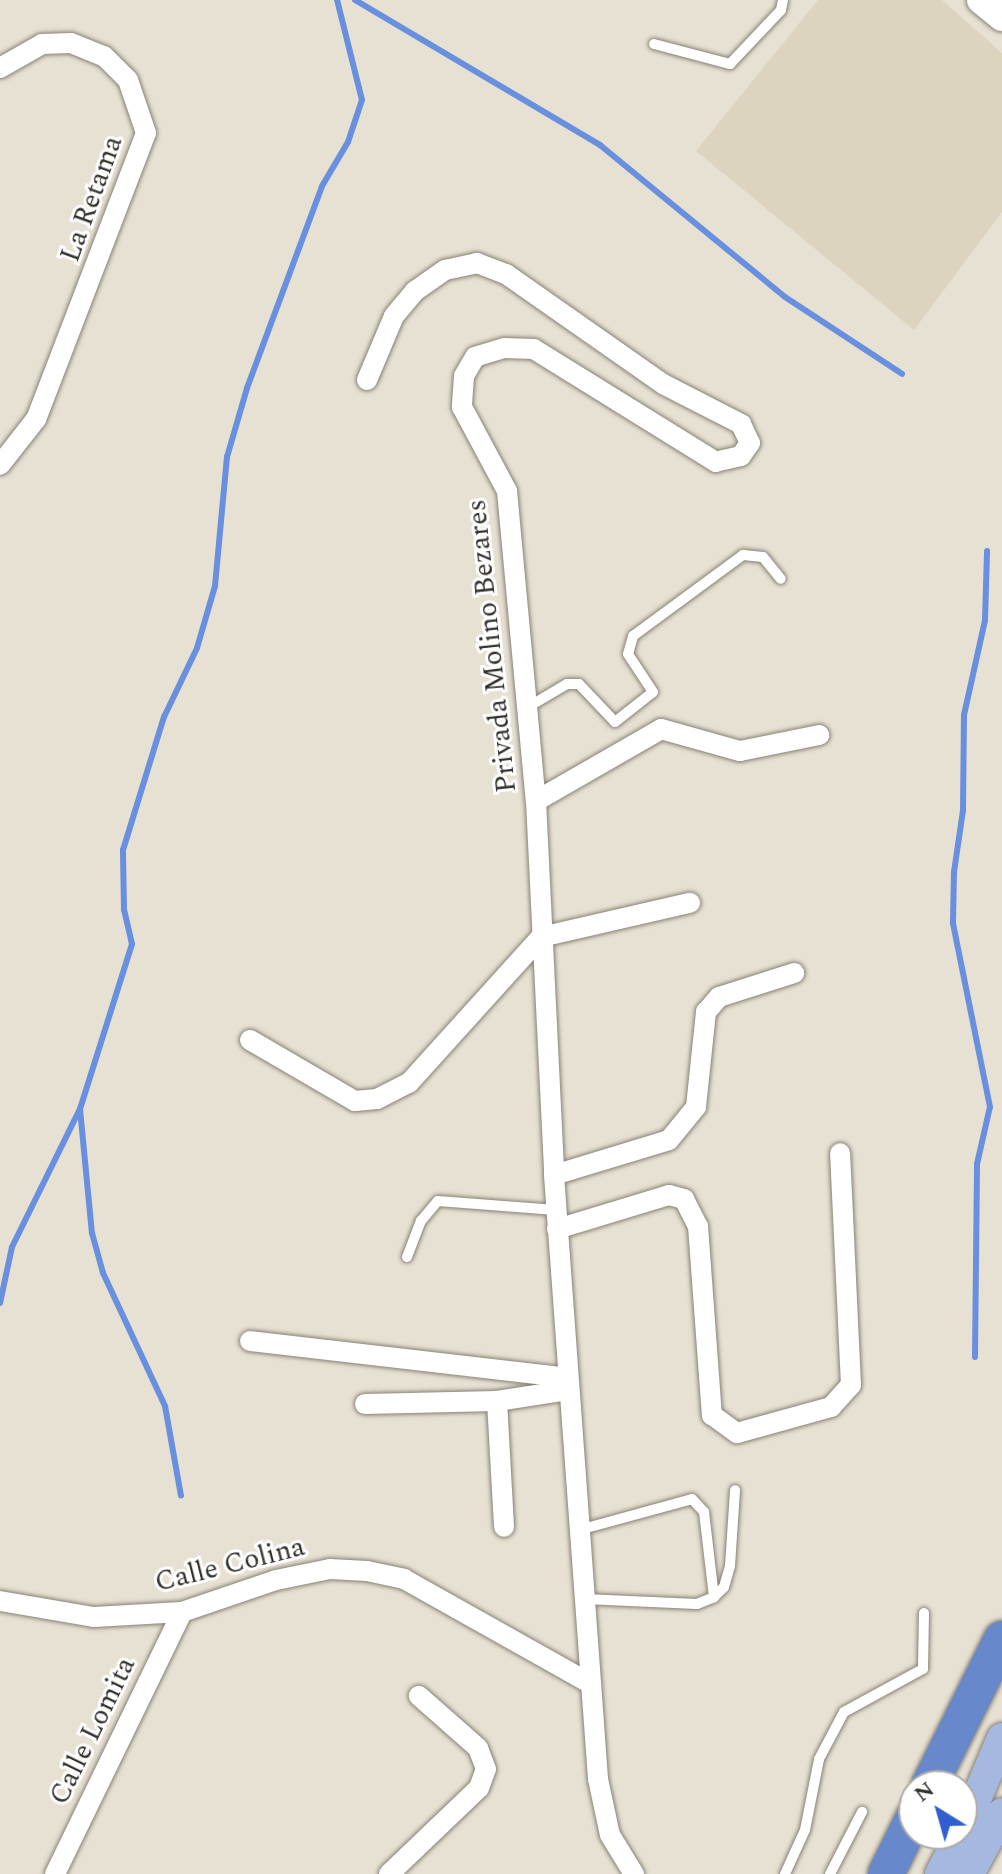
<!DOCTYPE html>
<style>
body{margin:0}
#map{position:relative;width:1002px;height:1874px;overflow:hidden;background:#e7e1d3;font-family:Spectral,serif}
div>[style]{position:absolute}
.built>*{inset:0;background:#dcd4bf}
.stream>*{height:6px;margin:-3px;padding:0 3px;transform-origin:3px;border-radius:3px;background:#698fdf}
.roads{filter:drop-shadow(0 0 2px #878276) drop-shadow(0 0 2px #878276)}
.service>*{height:10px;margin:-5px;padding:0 5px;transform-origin:5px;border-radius:5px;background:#fff}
.minor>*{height:20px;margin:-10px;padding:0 10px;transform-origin:10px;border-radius:10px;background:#fff}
.secondary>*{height:28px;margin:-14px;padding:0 14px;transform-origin:14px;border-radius:14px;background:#fff}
.primary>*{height:30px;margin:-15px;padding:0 15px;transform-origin:15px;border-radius:15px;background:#a4b8e0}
.motorway>*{height:36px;margin:-18px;padding:0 18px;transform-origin:18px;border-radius:18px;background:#6788cb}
span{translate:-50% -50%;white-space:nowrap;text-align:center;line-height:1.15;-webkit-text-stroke:6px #fff;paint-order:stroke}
.street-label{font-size:28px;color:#32302b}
.north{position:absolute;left:898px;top:1770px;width:80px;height:80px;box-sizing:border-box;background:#fff;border:2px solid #adacaa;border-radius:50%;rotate:323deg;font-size:22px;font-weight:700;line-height:32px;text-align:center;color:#32302b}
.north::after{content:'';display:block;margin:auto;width:28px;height:36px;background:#315fcf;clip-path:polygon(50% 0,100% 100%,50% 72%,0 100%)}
</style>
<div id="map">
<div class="built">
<div style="clip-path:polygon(818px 0,942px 0,1002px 53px,1002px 212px,914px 330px,696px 151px)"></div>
</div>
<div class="stream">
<div style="left:355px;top:0;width:285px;rotate:30.6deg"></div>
<div style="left:600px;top:145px;width:239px;rotate:39.4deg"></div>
<div style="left:785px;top:297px;width:140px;rotate:33.3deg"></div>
<div style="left:80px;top:1109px;width:125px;rotate:84.5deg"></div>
<div style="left:92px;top:1233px;width:41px;rotate:74.6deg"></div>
<div style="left:103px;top:1273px;width:147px;rotate:65deg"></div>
<div style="left:165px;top:1406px;width:91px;rotate:79.9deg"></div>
<div style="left:0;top:1303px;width:57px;rotate:-77.9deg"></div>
<div style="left:12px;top:1247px;width:154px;rotate:-63.8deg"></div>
<div style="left:80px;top:1109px;width:173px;rotate:-72.5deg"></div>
<div style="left:132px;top:944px;width:35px;rotate:-103deg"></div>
<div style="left:124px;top:910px;width:60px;rotate:-91deg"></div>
<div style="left:123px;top:850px;width:139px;rotate:-72.9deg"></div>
<div style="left:164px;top:717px;width:76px;rotate:-64.4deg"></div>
<div style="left:197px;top:648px;width:65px;rotate:-73.8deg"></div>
<div style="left:215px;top:586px;width:130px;rotate:-84.7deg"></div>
<div style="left:227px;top:457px;width:72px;rotate:-73.8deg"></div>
<div style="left:247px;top:388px;width:215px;rotate:-69.6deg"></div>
<div style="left:322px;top:186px;width:51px;rotate:-59.4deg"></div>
<div style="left:348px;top:142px;width:44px;rotate:-71.6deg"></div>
<div style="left:362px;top:100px;width:103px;rotate:-104deg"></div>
<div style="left:975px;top:1357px;width:193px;rotate:-89.4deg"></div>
<div style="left:977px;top:1164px;width:58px;rotate:-77.2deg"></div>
<div style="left:990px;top:1107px;width:188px;rotate:-101.4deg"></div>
<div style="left:953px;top:923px;width:51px;rotate:-88.9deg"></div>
<div style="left:954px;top:872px;width:63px;rotate:-81.7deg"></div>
<div style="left:963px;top:810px;width:95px;rotate:-89.4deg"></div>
<div style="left:964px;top:715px;width:97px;rotate:-77.5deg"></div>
<div style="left:985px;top:620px;width:69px;rotate:-88.3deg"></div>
</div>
<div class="roads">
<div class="service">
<div style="left:654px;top:44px;width:79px;rotate:14.7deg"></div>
<div style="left:730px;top:64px;width:74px;rotate:-46.6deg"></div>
<div style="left:781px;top:10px;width:10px;rotate:-79deg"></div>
<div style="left:528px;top:707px;width:45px;rotate:-30.5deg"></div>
<div style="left:567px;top:684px;width:12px"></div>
<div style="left:579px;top:684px;width:52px;rotate:46.5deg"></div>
<div style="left:615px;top:722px;width:48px;rotate:-38.3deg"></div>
<div style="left:653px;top:692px;width:45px;rotate:-123.3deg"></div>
<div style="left:628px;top:654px;width:19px;rotate:-74deg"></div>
<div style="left:633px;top:636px;width:137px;rotate:-36.4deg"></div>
<div style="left:743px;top:555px;width:20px;rotate:6deg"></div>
<div style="left:763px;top:557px;width:28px;rotate:51deg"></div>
<div style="left:407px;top:1257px;width:39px;rotate:-69deg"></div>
<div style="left:421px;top:1221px;width:26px;rotate:-50deg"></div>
<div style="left:438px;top:1201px;width:118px;rotate:4.4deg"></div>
<div style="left:579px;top:1530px;width:117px;rotate:-15.3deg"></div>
<div style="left:692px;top:1499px;width:18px;rotate:47deg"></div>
<div style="left:704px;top:1512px;width:86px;rotate:83.3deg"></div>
<div style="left:584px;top:1599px;width:113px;rotate:2.5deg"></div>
<div style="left:697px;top:1604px;width:18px;rotate:-22deg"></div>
<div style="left:714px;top:1597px;width:14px;rotate:-45deg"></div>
<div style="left:724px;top:1587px;width:22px;rotate:-74deg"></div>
<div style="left:730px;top:1566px;width:76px;rotate:-86.2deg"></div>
<div style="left:785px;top:1874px;width:48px;rotate:-65.6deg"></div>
<div style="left:805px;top:1830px;width:72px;rotate:-78.8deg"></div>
<div style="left:819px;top:1759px;width:53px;rotate:-62deg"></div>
<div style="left:844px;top:1712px;width:90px;rotate:-28.6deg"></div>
<div style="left:923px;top:1669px;width:56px;rotate:-89deg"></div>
<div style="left:830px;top:1874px;width:70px;rotate:-62.7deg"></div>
</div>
<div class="minor">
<div style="left:0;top:68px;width:48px;rotate:-29.7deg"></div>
<div style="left:42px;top:44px;width:29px;rotate:-2deg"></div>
<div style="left:71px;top:43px;width:35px;rotate:22deg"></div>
<div style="left:104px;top:56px;width:34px;rotate:45deg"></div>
<div style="left:128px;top:80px;width:56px;rotate:71.2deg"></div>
<div style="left:146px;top:133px;width:306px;rotate:111deg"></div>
<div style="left:36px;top:419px;width:58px;rotate:128deg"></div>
<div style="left:367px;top:380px;width:69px;rotate:-67.1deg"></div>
<div style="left:394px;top:316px;width:33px;rotate:-50deg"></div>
<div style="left:415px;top:291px;width:37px;rotate:-35deg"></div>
<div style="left:445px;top:270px;width:33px;rotate:-12deg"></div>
<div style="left:477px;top:263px;width:31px;rotate:21deg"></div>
<div style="left:506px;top:274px;width:192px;rotate:35deg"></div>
<div style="left:663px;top:384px;width:88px;rotate:27.1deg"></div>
<div style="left:741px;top:424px;width:21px;rotate:65deg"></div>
<div style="left:750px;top:443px;width:16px;rotate:125deg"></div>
<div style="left:741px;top:456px;width:26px;rotate:167deg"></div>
<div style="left:716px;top:462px;width:214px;rotate:-148.2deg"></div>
<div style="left:534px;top:349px;width:30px;rotate:-178deg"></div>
<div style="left:504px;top:348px;width:30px;rotate:163deg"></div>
<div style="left:475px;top:357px;width:22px;rotate:120deg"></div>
<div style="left:464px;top:376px;width:31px;rotate:94deg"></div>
<div style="left:462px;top:407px;width:95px;rotate:61.8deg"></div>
<div style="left:507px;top:491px;width:311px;rotate:84.7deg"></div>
<div style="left:536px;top:801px;width:374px;rotate:87.2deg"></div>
<div style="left:554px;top:1175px;width:606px;rotate:85.83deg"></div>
<div style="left:598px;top:1779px;width:57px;rotate:77.9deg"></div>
<div style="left:610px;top:1835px;width:46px;rotate:58.4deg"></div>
<div style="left:536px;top:801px;width:144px;rotate:-29.9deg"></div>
<div style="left:661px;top:729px;width:82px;rotate:15.6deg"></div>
<div style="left:740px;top:751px;width:81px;rotate:-11.4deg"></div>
<div style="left:250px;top:1040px;width:121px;rotate:30.2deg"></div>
<div style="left:355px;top:1101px;width:22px;rotate:-5deg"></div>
<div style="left:377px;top:1099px;width:36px;rotate:-27deg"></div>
<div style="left:409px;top:1083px;width:197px;rotate:-47.9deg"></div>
<div style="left:541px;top:937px;width:153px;rotate:-12.9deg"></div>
<div style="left:554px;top:1175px;width:120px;rotate:-16.9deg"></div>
<div style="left:669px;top:1140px;width:43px;rotate:-50.7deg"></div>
<div style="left:696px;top:1107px;width:96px;rotate:-84deg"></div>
<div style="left:706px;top:1012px;width:20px;rotate:-49deg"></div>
<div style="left:719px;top:997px;width:79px;rotate:-17.7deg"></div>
<div style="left:557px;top:1229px;width:117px;rotate:-16.9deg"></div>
<div style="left:669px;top:1195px;width:16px;rotate:15deg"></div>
<div style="left:684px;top:1199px;width:30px;rotate:63deg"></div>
<div style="left:698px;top:1226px;width:190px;rotate:85.8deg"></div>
<div style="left:712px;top:1415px;width:31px;rotate:36deg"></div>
<div style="left:737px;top:1433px;width:98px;rotate:-15.5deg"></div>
<div style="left:831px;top:1407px;width:30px;rotate:-48deg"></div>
<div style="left:851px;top:1385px;width:232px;rotate:-92.7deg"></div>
<div style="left:250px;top:1341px;width:320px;rotate:6.6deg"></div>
<div style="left:497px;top:1401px;width:126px;rotate:86.8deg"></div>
<div style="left:365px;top:1404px;width:132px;rotate:-1.3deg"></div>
<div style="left:497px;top:1401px;width:73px;rotate:-8.7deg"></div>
<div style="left:0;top:1601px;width:95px;rotate:9.7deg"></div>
<div style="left:94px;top:1617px;width:88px;rotate:-3.3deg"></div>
<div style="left:182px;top:1612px;width:99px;rotate:-18.8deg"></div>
<div style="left:276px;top:1580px;width:55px;rotate:-11.5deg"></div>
<div style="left:330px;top:1569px;width:37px;rotate:3deg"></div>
<div style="left:367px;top:1571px;width:38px;rotate:12deg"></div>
<div style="left:404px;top:1579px;width:214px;rotate:29.3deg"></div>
<div style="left:55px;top:1874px;width:291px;rotate:-64.1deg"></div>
<div style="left:389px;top:1874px;width:124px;rotate:-43.7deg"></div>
<div style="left:479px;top:1788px;width:20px;rotate:-70deg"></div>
<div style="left:486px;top:1769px;width:22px;rotate:-111deg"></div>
<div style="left:478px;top:1748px;width:79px;rotate:-138.6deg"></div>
</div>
<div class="secondary">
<div style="left:981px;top:0;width:27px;rotate:39deg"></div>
</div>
<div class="primary">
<div style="left:962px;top:1833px;width:103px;rotate:-67.2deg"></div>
<div style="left:940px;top:1874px;width:45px;rotate:-62.3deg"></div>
<div style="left:969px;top:1874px;width:69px;rotate:-61.6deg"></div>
</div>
<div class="motorway">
<div style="left:929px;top:1786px;width:164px;rotate:-63.6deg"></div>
<div style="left:886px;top:1874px;width:64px;rotate:-63.8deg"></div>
</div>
</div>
<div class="street-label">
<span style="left:92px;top:199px;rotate:-70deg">La Retama</span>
<span style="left:492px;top:646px;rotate:-96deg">Privada Molino Bezares</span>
<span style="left:230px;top:1565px;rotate:-14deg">Calle Colina</span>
<span style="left:93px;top:1731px;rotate:-64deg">Calle Lomita</span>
</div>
<div class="north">N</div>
</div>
